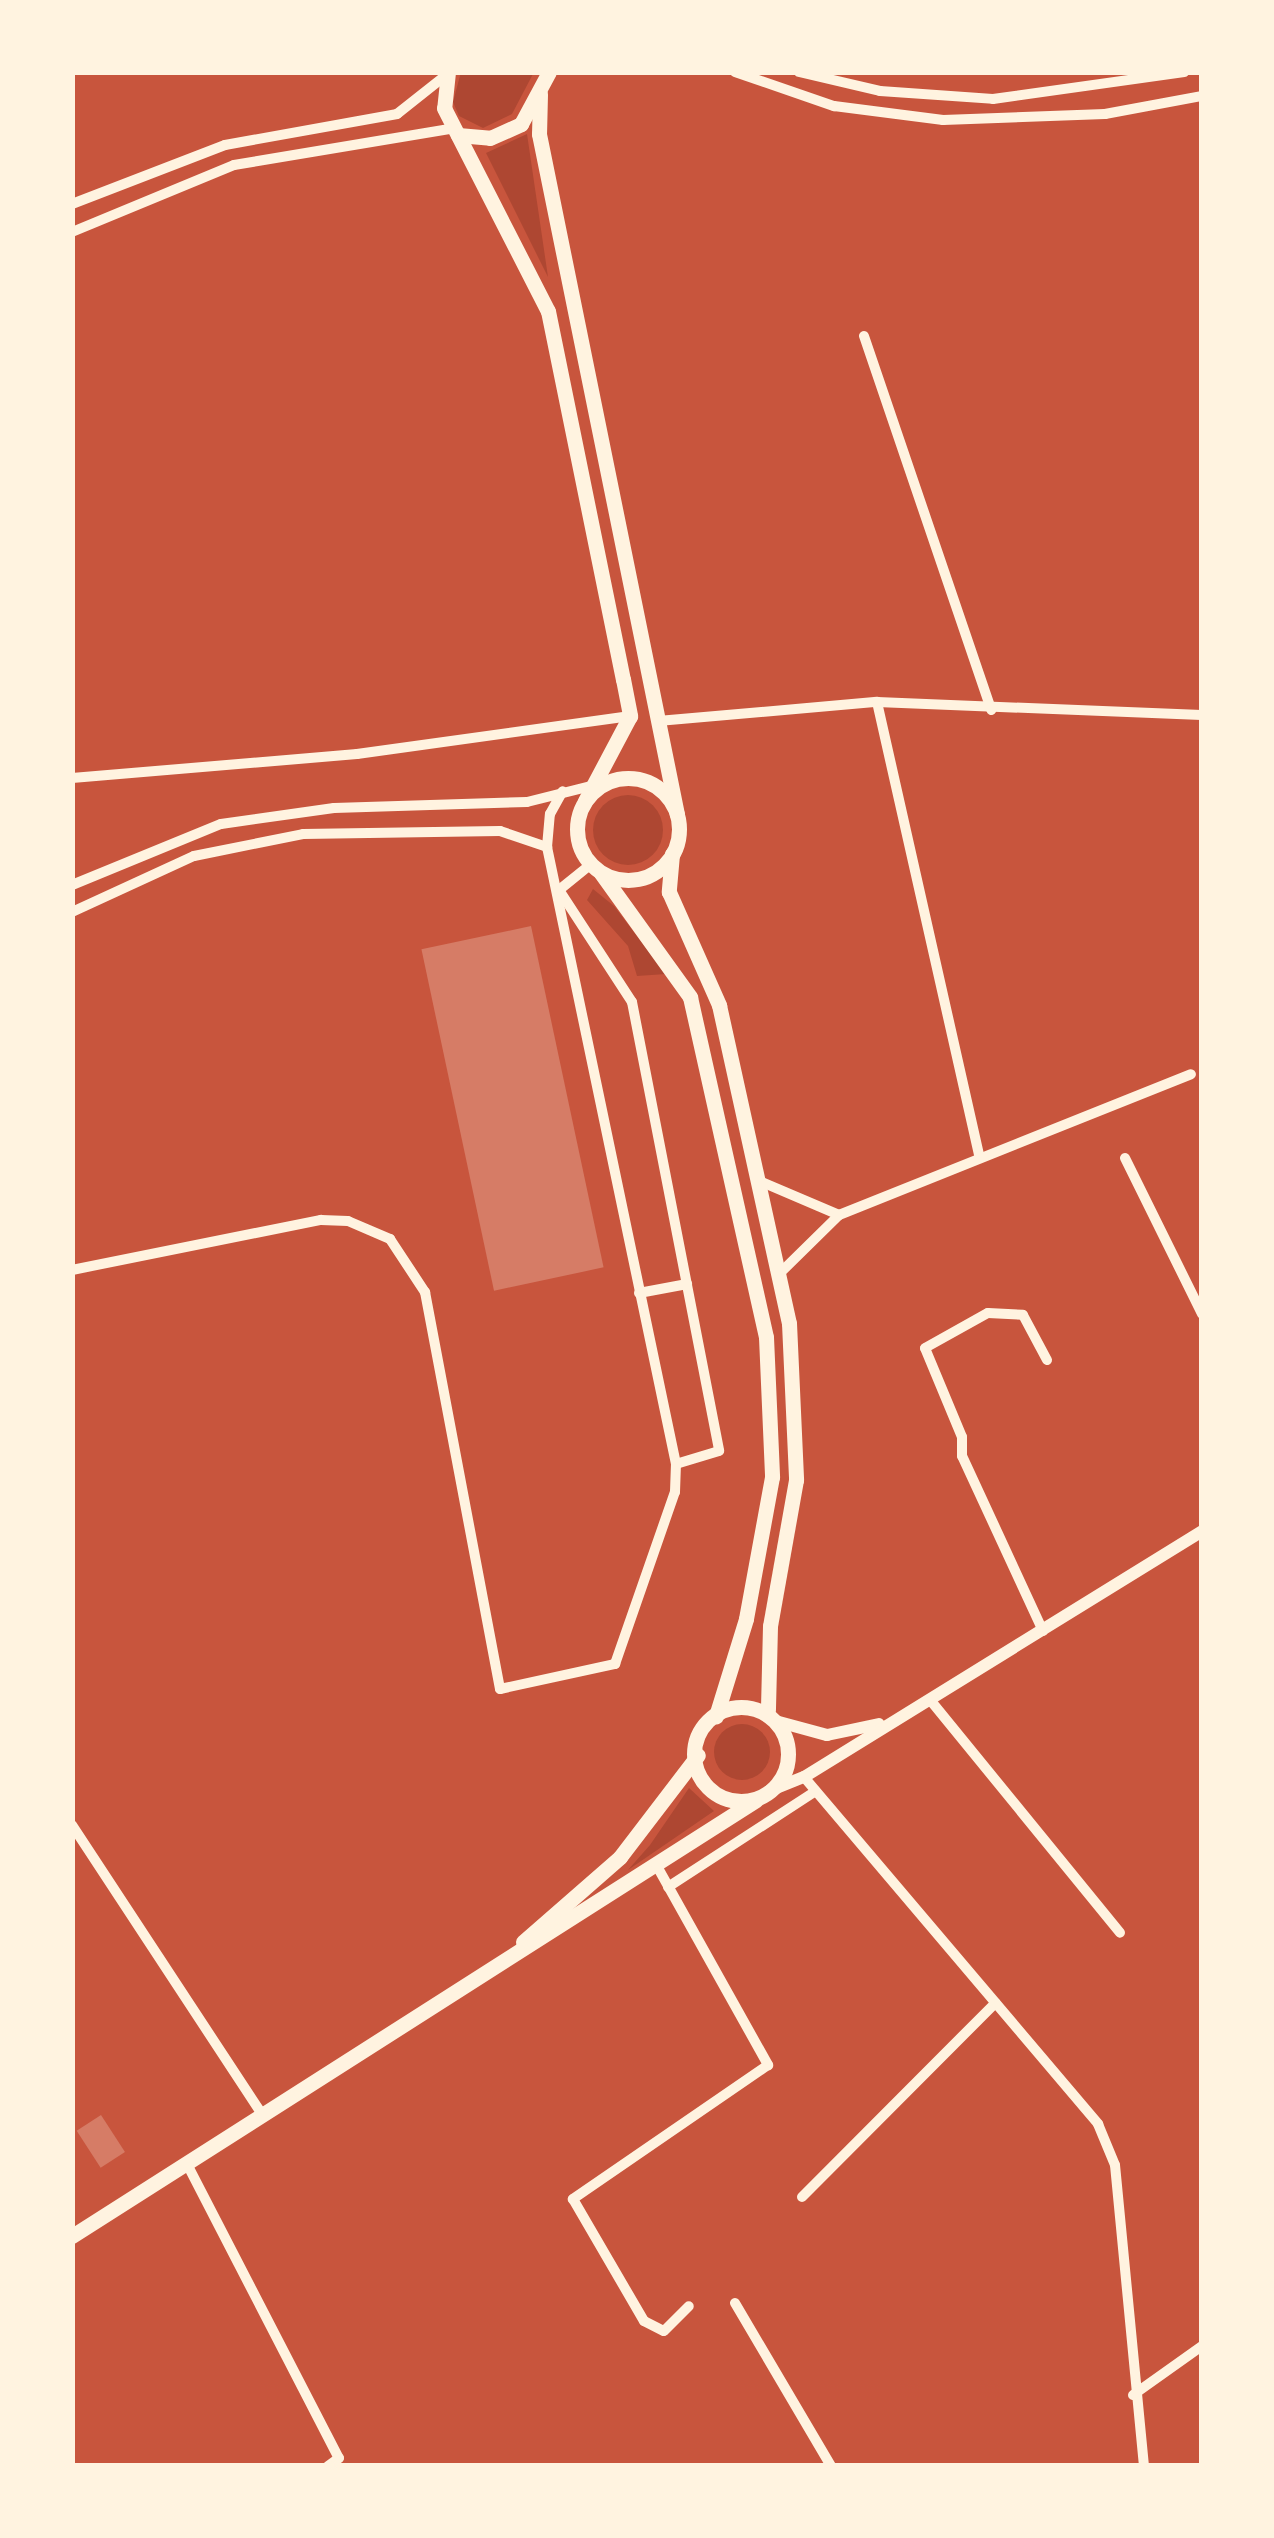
<!DOCTYPE html>
<style>
body{margin:0}
#map{position:relative;width:1274px;height:2538px;overflow:hidden;background:#c8553d;font-family:Lato,sans-serif}
div>[style]{position:absolute}
.green>*{inset:0;background:#ae4732}
.round{border-radius:50%}
.building>*{inset:0;background:#d67c66;transform-origin:0 0}
.minor>*{height:10px;margin:-5px;padding:0 5px;transform-origin:5px;border-radius:5px;background:#fff3e0}
.tertiary>*{height:12px;margin:-6px;padding:0 6px;transform-origin:6px;border-radius:6px;background:#fff3e0}
.secondary>*{height:15px;margin:-7.5px;padding:0 7.5px;transform-origin:7.5px;border-radius:7.5px;background:#fff3e0}
.secondary>.ring{margin:-7.5px;padding:0;box-sizing:content-box;background:none;border:15px solid #fff3e0;border-radius:50%}
span{translate:-50% -50%;white-space:nowrap;text-align:center;line-height:1.15;-webkit-text-stroke:9px #fff3e0;paint-order:stroke}
.frame{position:absolute;inset:0;border:75px solid #fff3e0;pointer-events:none}
</style>
<div id="map">
<div class="green">
<div style="clip-path:polygon(461px 72px,534px 72px,512px 114px,483px 128px,459px 116px,453px 102px)"></div>
<div style="clip-path:polygon(527px 134px,548px 277px,486px 153px)"></div>
<div class="round" style="left:593px;top:795px;width:70px;height:70px"></div>
<div style="clip-path:polygon(593px 889px,614px 906px,666px 974px,637px 976px,628px 946px,587px 900px)"></div>
<div class="round" style="left:714px;top:1724px;width:56px;height:56px"></div>
<div style="clip-path:polygon(689px 1788px,714px 1811px,628px 1870px,650px 1845px)"></div>
</div>
<div class="building">
<div style="left:531px;top:926px;width:349px;height:112px;rotate:78deg"></div>
<div style="left:101px;top:2115px;width:44px;height:29px;rotate:57deg"></div>
</div>
<div class="minor">
<div style="left:735px;top:72px;width:105px;rotate:19deg"></div>
<div style="left:834px;top:106px;width:110px;rotate:7.3deg"></div>
<div style="left:943px;top:120px;width:162px;rotate:-2.1deg"></div>
<div style="left:1105px;top:114px;width:99px;rotate:-10.5deg"></div>
<div style="left:799px;top:72px;width:83px;rotate:13.2deg"></div>
<div style="left:880px;top:91px;width:113px;rotate:4deg"></div>
<div style="left:993px;top:99px;width:193px;rotate:-8deg"></div>
<div style="left:72px;top:204px;width:164px;rotate:-21.1deg"></div>
<div style="left:225px;top:145px;width:175px;rotate:-10.2deg"></div>
<div style="left:397px;top:114px;width:61px;rotate:-38.4deg"></div>
<div style="left:72px;top:232px;width:175px;rotate:-22.5deg"></div>
<div style="left:234px;top:165px;width:223px;rotate:-9.5deg"></div>
<div style="left:864px;top:336px;width:395px;rotate:71.2deg"></div>
<div style="left:877px;top:702px;width:467px;rotate:77.3deg"></div>
<div style="left:658px;top:721px;width:220px;rotate:-5deg"></div>
<div style="left:877px;top:702px;width:325px;rotate:2.3deg"></div>
<div style="left:72px;top:778px;width:286px;rotate:-4.8deg"></div>
<div style="left:357px;top:754px;width:276px;rotate:-7.9deg"></div>
<div style="left:72px;top:885px;width:161px;rotate:-22.3deg"></div>
<div style="left:221px;top:824px;width:114px;rotate:-8.1deg"></div>
<div style="left:334px;top:808px;width:193px;rotate:-1.8deg"></div>
<div style="left:527px;top:802px;width:82px;rotate:-14deg"></div>
<div style="left:559px;top:890px;width:40px;rotate:-39deg"></div>
<div style="left:561px;top:893px;width:130px;rotate:56.9deg"></div>
<div style="left:632px;top:1002px;width:457px;rotate:79deg"></div>
<div style="left:719px;top:1451px;width:45px;rotate:163.2deg"></div>
<div style="left:72px;top:912px;width:134px;rotate:-24.7deg"></div>
<div style="left:194px;top:856px;width:111px;rotate:-11.4deg"></div>
<div style="left:303px;top:834px;width:197px;rotate:-0.9deg"></div>
<div style="left:500px;top:831px;width:50px;rotate:18.8deg"></div>
<div style="left:1125px;top:1158px;width:174px;rotate:63.7deg"></div>
<div style="left:757px;top:1180px;width:89px;rotate:23.1deg"></div>
<div style="left:72px;top:1270px;width:254px;rotate:-11.4deg"></div>
<div style="left:321px;top:1220px;width:27px;rotate:2deg"></div>
<div style="left:348px;top:1221px;width:46px;rotate:23.2deg"></div>
<div style="left:390px;top:1239px;width:64px;rotate:56.6deg"></div>
<div style="left:425px;top:1292px;width:404px;rotate:79.3deg"></div>
<div style="left:500px;top:1689px;width:118px;rotate:-12.3deg"></div>
<div style="left:615px;top:1664px;width:182px;rotate:-70.8deg"></div>
<div style="left:675px;top:1492px;width:28px;rotate:-88deg"></div>
<div style="left:676px;top:1464px;width:630px;rotate:-101.81deg"></div>
<div style="left:547px;top:847px;width:33px;rotate:-85deg"></div>
<div style="left:550px;top:814px;width:26px;rotate:-61deg"></div>
<div style="left:778px;top:1275px;width:86px;rotate:-44.5deg"></div>
<div style="left:839px;top:1215px;width:379px;rotate:-21.8deg"></div>
<div style="left:639px;top:1293px;width:49px;rotate:-10.6deg"></div>
<div style="left:1043px;top:1631px;width:193px;rotate:-114.8deg"></div>
<div style="left:962px;top:1456px;width:19px;rotate:-90deg"></div>
<div style="left:962px;top:1437px;width:96px;rotate:-112.6deg"></div>
<div style="left:925px;top:1348px;width:72px;rotate:-29.1deg"></div>
<div style="left:988px;top:1313px;width:35px;rotate:3deg"></div>
<div style="left:1023px;top:1315px;width:51px;rotate:61.9deg"></div>
<div style="left:931px;top:1701px;width:299px;rotate:50.8deg"></div>
<div style="left:804px;top:1777px;width:455px;rotate:49.7deg"></div>
<div style="left:1098px;top:2124px;width:44px;rotate:67.5deg"></div>
<div style="left:1115px;top:2165px;width:302px;rotate:84.5deg"></div>
<div style="left:72px;top:1825px;width:348px;rotate:56.7deg"></div>
<div style="left:658px;top:1868px;width:226px;rotate:60.8deg"></div>
<div style="left:768px;top:2065px;width:237px;rotate:145.5deg"></div>
<div style="left:573px;top:2199px;width:141px;rotate:59.8deg"></div>
<div style="left:644px;top:2321px;width:22px;rotate:27deg"></div>
<div style="left:664px;top:2331px;width:35px;rotate:-45deg"></div>
<div style="left:668px;top:1887px;width:176px;rotate:-33deg"></div>
<div style="left:187px;top:2164px;width:331px;rotate:62.7deg"></div>
<div style="left:339px;top:2458px;width:14px;rotate:144deg"></div>
<div style="left:802px;top:2197px;width:274px;rotate:-45.1deg"></div>
<div style="left:735px;top:2303px;width:189px;rotate:59.5deg"></div>
<div style="left:1133px;top:2395px;width:85px;rotate:-35.4deg"></div>
</div>
<div class="tertiary">
<div style="left:779px;top:1722px;width:50px;rotate:15.2deg"></div>
<div style="left:827px;top:1735px;width:53px;rotate:-11.9deg"></div>
<div style="left:769px;top:1791px;width:38px;rotate:-22deg"></div>
<div style="left:804px;top:1777px;width:468px;rotate:-31.7deg"></div>
</div>
<div class="secondary">
<div style="left:448px;top:72px;width:36px;rotate:96deg"></div>
<div style="left:444px;top:108px;width:228px;rotate:62.9deg"></div>
<div style="left:548px;top:311px;width:376px;rotate:78.5deg"></div>
<div style="left:623px;top:679px;width:38px;rotate:79deg"></div>
<div style="left:630px;top:716px;width:96px;rotate:117.9deg"></div>
<div style="left:540px;top:94px;width:40px;rotate:91.4deg"></div>
<div style="left:539px;top:134px;width:694px;rotate:78.53deg"></div>
<div style="left:458px;top:135px;width:32px;rotate:5deg"></div>
<div style="left:490px;top:138px;width:34px;rotate:-24deg"></div>
<div style="left:521px;top:124px;width:59px;rotate:-61.7deg"></div>
<div class="ring" style="left:577px;top:778px;width:87px;height:87px"></div>
<div style="left:672px;top:854px;width:38px;rotate:95deg"></div>
<div style="left:669px;top:892px;width:124px;rotate:66.1deg"></div>
<div style="left:719px;top:1005px;width:326px;rotate:77.6deg"></div>
<div style="left:789px;top:1323px;width:157px;rotate:87.4deg"></div>
<div style="left:796px;top:1480px;width:148px;rotate:100.1deg"></div>
<div style="left:770px;top:1626px;width:84px;rotate:91.4deg"></div>
<div style="left:601px;top:873px;width:153px;rotate:54.3deg"></div>
<div style="left:690px;top:997px;width:348px;rotate:77.4deg"></div>
<div style="left:766px;top:1337px;width:140px;rotate:87.5deg"></div>
<div style="left:772px;top:1477px;width:144px;rotate:100.4deg"></div>
<div style="left:746px;top:1619px;width:102px;rotate:107.2deg"></div>
<div class="ring" style="left:694px;top:1707px;width:79px;height:79px"></div>
<div style="left:523px;top:1942px;width:129px;rotate:-41.2deg"></div>
<div style="left:620px;top:1857px;width:128px;rotate:-52.6deg"></div>
<div style="left:72px;top:2236px;width:811px;rotate:-32.51deg"></div>
</div>
<div class="frame"></div>
</div>
